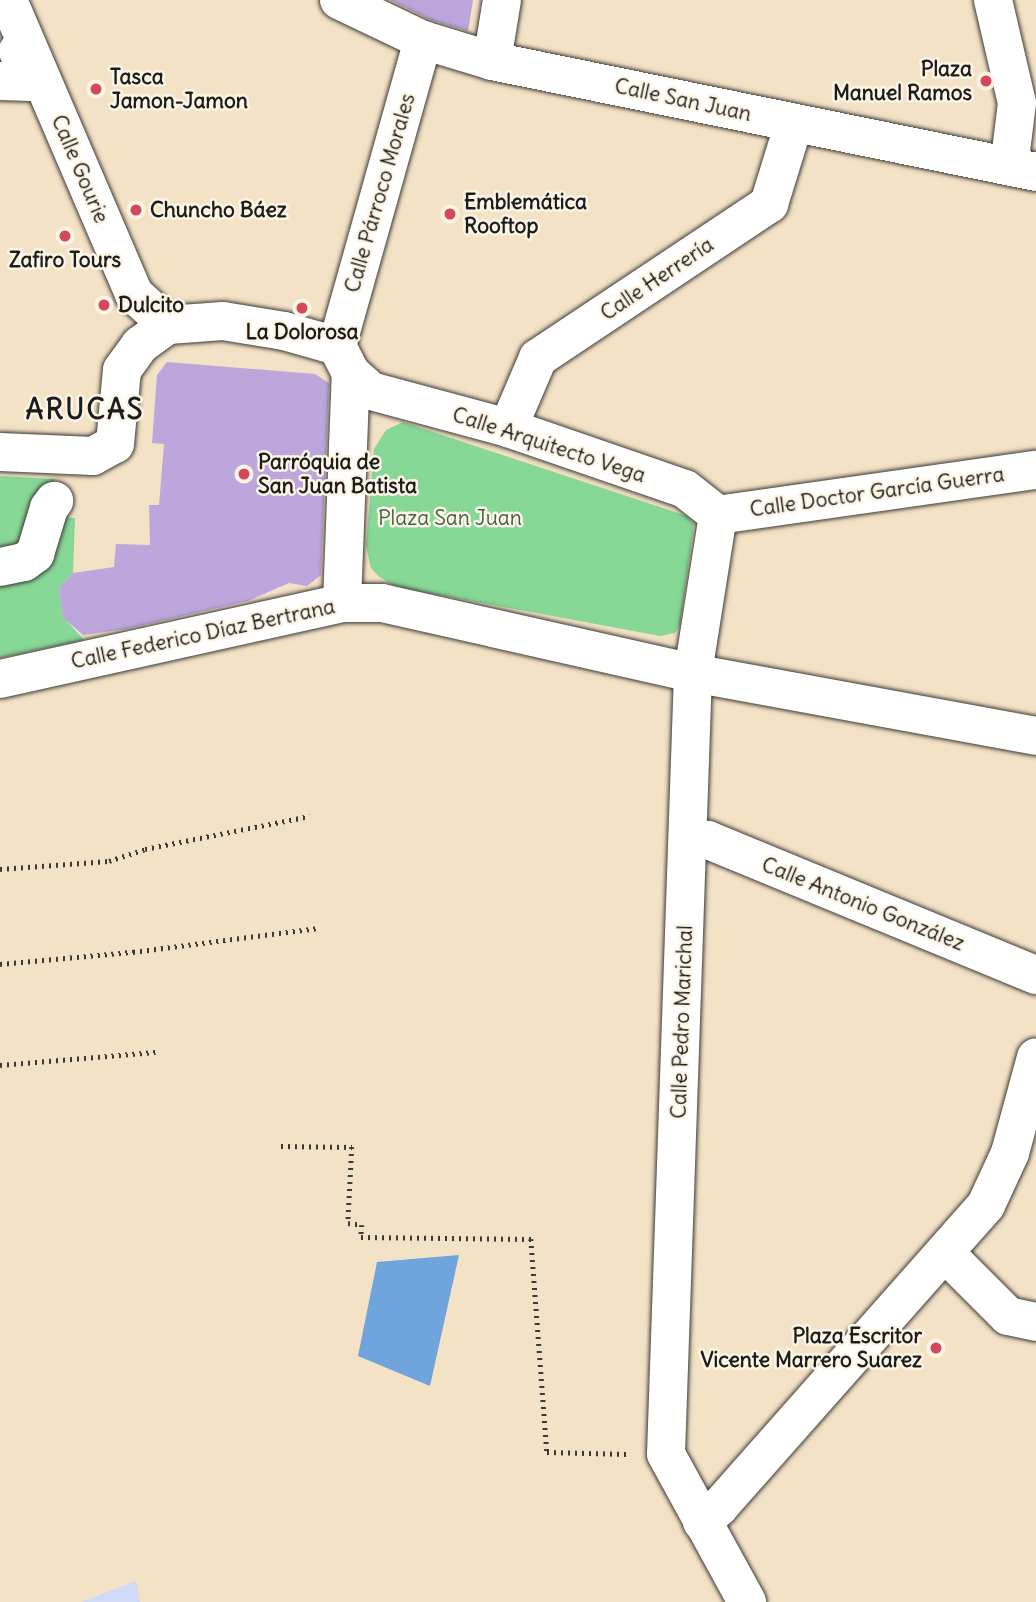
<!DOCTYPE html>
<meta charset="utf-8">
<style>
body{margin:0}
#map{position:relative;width:1036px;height:1602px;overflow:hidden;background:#f4e2c6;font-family:Delius,sans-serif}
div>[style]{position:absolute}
.built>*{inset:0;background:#d1d9f9}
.green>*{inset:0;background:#87d797}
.water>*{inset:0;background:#70a4dc}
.building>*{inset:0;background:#bda6dc}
.path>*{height:4.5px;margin-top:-2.25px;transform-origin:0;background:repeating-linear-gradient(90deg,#3c3a36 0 2px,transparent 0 7px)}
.roads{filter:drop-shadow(0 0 2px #3c3a36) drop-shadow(0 0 2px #3c3a36)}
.minor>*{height:38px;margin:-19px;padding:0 19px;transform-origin:19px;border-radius:19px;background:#fff}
.dots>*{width:19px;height:19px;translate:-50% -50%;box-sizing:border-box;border:4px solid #fcf5e5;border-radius:50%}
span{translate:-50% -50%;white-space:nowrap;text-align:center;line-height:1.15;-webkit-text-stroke:5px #fcf5e5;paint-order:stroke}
.poi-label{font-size:21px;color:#1c1c1c;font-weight:700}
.right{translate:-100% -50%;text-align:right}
.left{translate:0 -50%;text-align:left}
.street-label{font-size:21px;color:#1c1c1c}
.park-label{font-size:21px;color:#415d47}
.district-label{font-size:28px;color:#1c1c1c;font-weight:700;letter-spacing:2px}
</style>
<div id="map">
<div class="built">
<div style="clip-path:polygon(136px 1581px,140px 1602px,81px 1602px)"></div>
</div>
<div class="green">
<div style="clip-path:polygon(403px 422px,687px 516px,694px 524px,680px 625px,675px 633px,660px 636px,396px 587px,378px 576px,371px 568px,366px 546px,374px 449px,386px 430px)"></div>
<div style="clip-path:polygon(0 476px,55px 479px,53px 517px,75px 518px,73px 573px,59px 588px,63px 617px,84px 640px,0 658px)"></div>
</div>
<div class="water">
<div style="clip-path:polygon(459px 1255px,430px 1386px,358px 1356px,377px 1262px)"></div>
</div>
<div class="building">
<div style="clip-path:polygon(390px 0,473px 0,468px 31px,431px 20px)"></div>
<div style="clip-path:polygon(167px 362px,315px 374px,329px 383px,321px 575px,307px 586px,289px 583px,248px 601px,126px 629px,83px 635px,63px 618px,59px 588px,73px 573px,114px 567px,116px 544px,150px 545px,149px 505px,159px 505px,164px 444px,152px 443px,157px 375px)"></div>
</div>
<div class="path">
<div style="left:0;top:869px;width:109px;rotate:-4.2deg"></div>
<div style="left:109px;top:861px;width:38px;rotate:-18deg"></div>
<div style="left:145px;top:849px;width:168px;rotate:-11.3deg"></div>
<div style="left:0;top:964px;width:134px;rotate:-5.2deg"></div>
<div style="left:133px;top:952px;width:187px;rotate:-7.4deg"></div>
<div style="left:0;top:1065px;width:156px;rotate:-4.8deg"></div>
<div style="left:281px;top:1146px;width:71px;rotate:0.8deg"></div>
<div style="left:352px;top:1147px;width:76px;rotate:93deg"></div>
<div style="left:348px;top:1223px;width:14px;rotate:8deg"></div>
<div style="left:362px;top:1225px;width:12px;rotate:95deg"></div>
<div style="left:361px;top:1237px;width:170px;rotate:0.7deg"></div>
<div style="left:531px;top:1239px;width:214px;rotate:85.7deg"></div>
<div style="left:547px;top:1452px;width:80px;rotate:1.4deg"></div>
</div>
<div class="roads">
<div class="minor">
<div style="left:8px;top:0;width:320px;rotate:66.8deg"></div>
<div style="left:134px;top:294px;width:46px;rotate:42.4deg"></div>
<div style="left:339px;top:0;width:93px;rotate:25.5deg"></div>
<div style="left:423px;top:40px;width:72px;rotate:16.9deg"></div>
<div style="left:492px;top:61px;width:555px;rotate:11.53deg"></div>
<div style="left:993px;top:0;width:106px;rotate:76.9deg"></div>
<div style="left:1017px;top:103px;width:64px;rotate:97.1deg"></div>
<div style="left:492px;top:61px;width:62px;rotate:-80.7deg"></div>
<div style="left:0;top:81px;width:31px;rotate:2deg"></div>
<div style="left:31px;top:82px;width:34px;rotate:-113deg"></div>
<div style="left:337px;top:346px;width:318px;rotate:-74.3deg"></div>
<div style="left:508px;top:428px;width:76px;rotate:-66.8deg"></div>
<div style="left:538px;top:358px;width:278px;rotate:-33.7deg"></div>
<div style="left:769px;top:204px;width:85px;rotate:-72.8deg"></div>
<div style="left:0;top:452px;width:93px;rotate:2.5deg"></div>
<div style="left:93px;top:456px;width:25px;rotate:-29deg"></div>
<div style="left:115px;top:444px;width:74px;rotate:-84.6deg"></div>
<div style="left:122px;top:370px;width:31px;rotate:-54deg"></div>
<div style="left:140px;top:345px;width:34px;rotate:-36deg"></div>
<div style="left:168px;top:325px;width:55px;rotate:-4.2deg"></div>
<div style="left:223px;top:321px;width:62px;rotate:9.3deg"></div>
<div style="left:284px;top:331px;width:55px;rotate:15.8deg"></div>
<div style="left:337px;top:346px;width:30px;rotate:63deg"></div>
<div style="left:351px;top:373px;width:27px;rotate:42deg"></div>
<div style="left:371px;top:391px;width:142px;rotate:15.1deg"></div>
<div style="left:508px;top:428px;width:187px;rotate:19deg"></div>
<div style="left:685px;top:489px;width:42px;rotate:38.2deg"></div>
<div style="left:718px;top:515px;width:160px;rotate:99deg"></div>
<div style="left:693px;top:673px;width:781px;rotate:91.98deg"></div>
<div style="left:666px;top:1454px;width:169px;rotate:61.3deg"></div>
<div style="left:718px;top:515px;width:321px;rotate:-8.1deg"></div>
<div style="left:0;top:567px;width:25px;rotate:-12deg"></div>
<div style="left:24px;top:562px;width:14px;rotate:-36deg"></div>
<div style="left:35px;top:554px;width:48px;rotate:-73.1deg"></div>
<div style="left:49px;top:508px;width:9px;rotate:-54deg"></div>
<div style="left:342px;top:603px;width:230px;rotate:-87.8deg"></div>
<div style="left:0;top:679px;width:350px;rotate:-12.5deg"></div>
<div style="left:342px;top:603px;width:40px"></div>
<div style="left:382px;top:603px;width:319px;rotate:12.7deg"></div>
<div style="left:693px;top:673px;width:349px;rotate:10.4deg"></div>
<div style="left:688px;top:840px;width:20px"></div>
<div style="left:708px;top:840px;width:355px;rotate:22.4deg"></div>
<div style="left:948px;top:1251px;width:14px;rotate:60deg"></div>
<div style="left:955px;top:1263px;width:75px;rotate:45deg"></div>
<div style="left:1008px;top:1316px;width:29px;rotate:12deg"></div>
<div style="left:702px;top:1522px;width:23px;rotate:-41deg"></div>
<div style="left:719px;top:1507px;width:403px;rotate:-48.5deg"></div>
<div style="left:986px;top:1205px;width:57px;rotate:-65.2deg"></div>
<div style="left:1010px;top:1153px;width:99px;rotate:-74.8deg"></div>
</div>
</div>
<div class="dots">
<div style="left:986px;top:81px;background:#d1495b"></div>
<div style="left:96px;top:89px;background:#d1495b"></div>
<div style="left:136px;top:210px;background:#d1495b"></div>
<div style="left:450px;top:214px;background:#d1495b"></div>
<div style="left:65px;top:236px;background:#d1495b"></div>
<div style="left:104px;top:305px;background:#d1495b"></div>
<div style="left:302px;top:308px;background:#d1495b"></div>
<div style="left:244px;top:474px;background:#d1495b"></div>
<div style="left:936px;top:1348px;background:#d1495b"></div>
</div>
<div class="poi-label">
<span class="right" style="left:972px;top:81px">Plaza<br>Manuel Ramos</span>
<span class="left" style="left:110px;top:89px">Tasca<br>Jamon-Jamon</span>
<span class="left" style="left:464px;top:214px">Emblemática<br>Rooftop</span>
<span class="left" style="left:150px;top:210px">Chuncho Báez</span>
<span style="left:65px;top:260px">Zafiro Tours</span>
<span class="left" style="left:118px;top:305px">Dulcito</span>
<span style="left:302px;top:332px">La Dolorosa</span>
<span class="left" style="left:258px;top:474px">Parróquia de<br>San Juan Batista</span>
<span class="right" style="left:922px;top:1348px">Plaza Escritor<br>Vicente Marrero Suarez</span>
</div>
<div class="street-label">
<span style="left:683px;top:100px;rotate:12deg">Calle San Juan</span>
<span style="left:80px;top:169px;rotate:67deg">Calle Gourie</span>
<span style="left:380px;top:193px;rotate:-74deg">Calle Párroco Morales</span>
<span style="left:657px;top:279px;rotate:-34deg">Calle Herrería</span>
<span style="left:549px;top:445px;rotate:18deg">Calle Arquitecto Vega</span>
<span style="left:877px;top:492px;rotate:-8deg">Calle Doctor García Guerra</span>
<span style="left:203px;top:634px;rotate:-12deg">Calle Federico Díaz Bertrana</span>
<span style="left:863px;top:904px;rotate:22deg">Calle Antonio González</span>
<span style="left:682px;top:1022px;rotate:-88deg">Calle Pedro Marichal</span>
</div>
<div class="park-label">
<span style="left:450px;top:518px">Plaza San Juan</span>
</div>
<div class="district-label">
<span style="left:85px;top:409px">ARUCAS</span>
</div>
</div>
